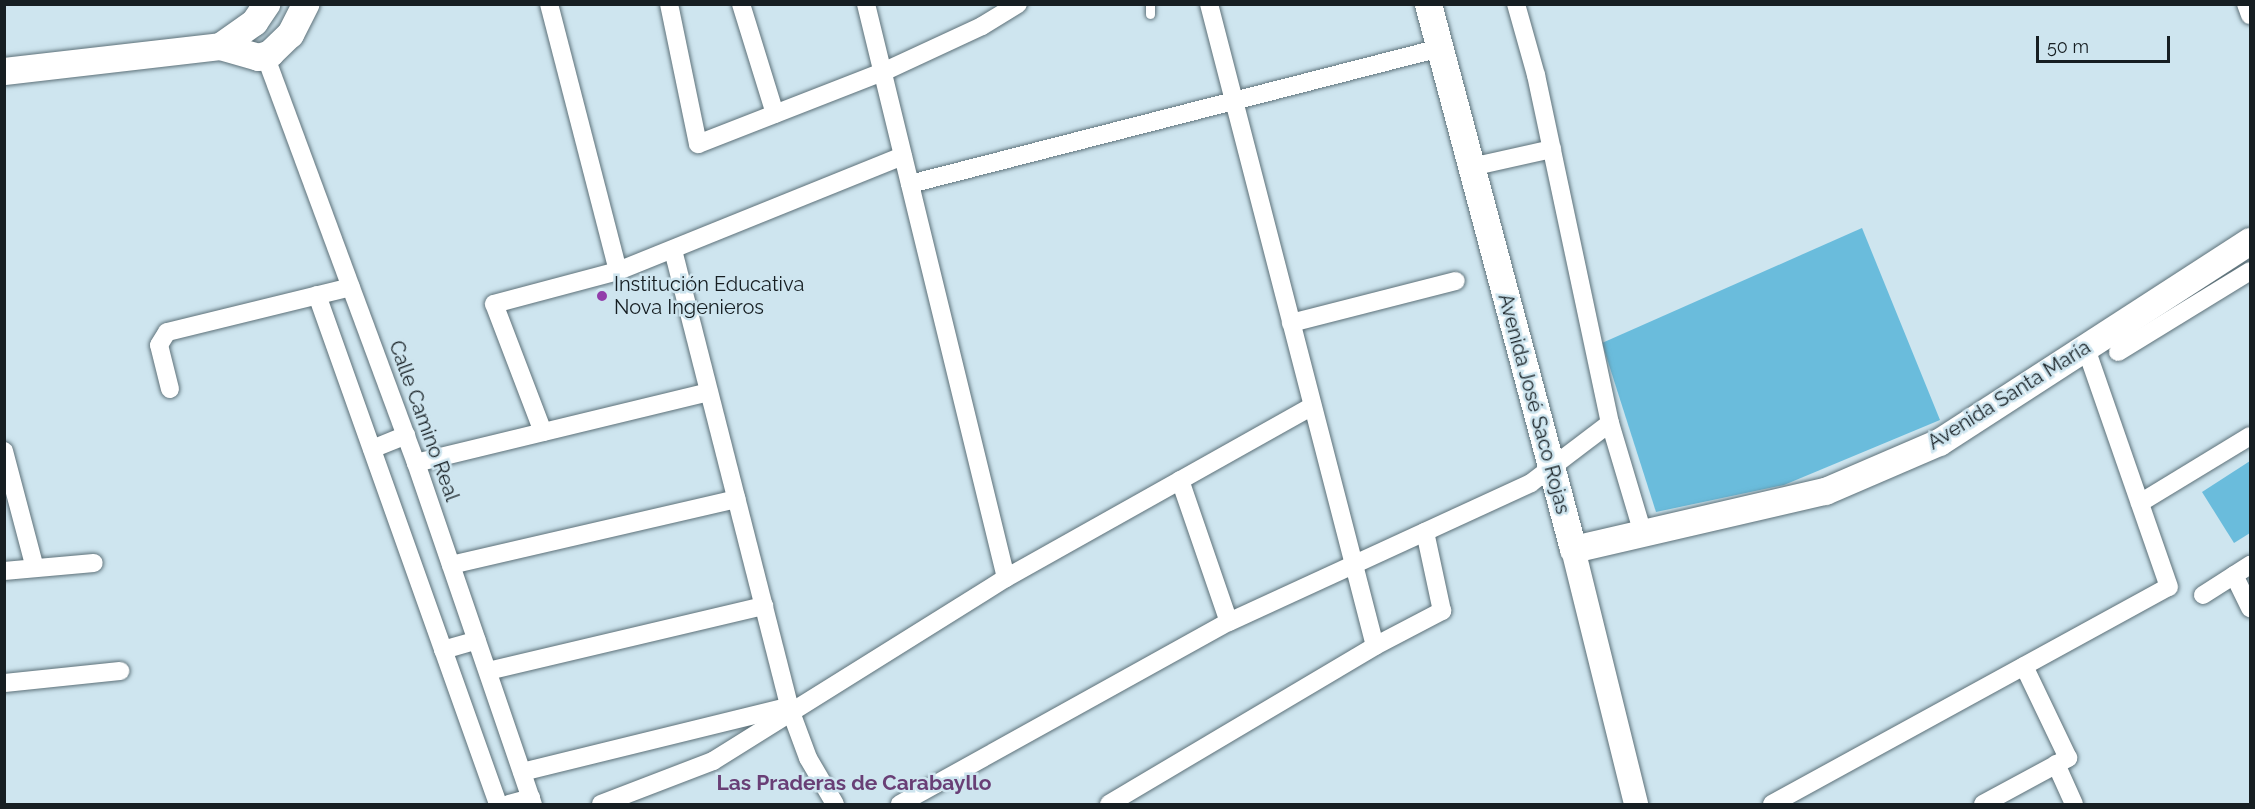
<!DOCTYPE html>
<meta charset="utf-8">
<style>
body{margin:0}
#map{position:relative;width:2255px;height:809px;overflow:hidden;background:#cee5ef;font-family:Raleway,sans-serif}
div>[style]{position:absolute}
.green>*{inset:0;background:#6abcdc}
.roads{filter:drop-shadow(0 0 2px #5d7179) drop-shadow(0 0 2px #5d7179)}
.service>*{height:9px;margin:-4.5px;padding:0 4.5px;transform-origin:4.5px;border-radius:4.5px;background:#fff}
.minor>*{height:18px;margin:-9px;padding:0 9px;transform-origin:9px;border-radius:9px;background:#fff}
.tertiary>*{height:24px;margin:-12px;padding:0 12px;transform-origin:12px;border-radius:12px;background:#fff}
.secondary>*{height:27px;margin:-13.5px;padding:0 13.5px;transform-origin:13.5px;border-radius:13.5px;background:#fff}
.dots>*{width:16px;height:16px;translate:-50% -50%;box-sizing:border-box;border:3px solid #cee5ef;border-radius:50%}
span{translate:-50% -50%;white-space:nowrap;text-align:center;line-height:1.15;-webkit-text-stroke:5px #cee5ef;paint-order:stroke}
.poi-label{font-size:20px;color:#161e22}
.left{translate:0 -50%;text-align:left}
.street-label{font-size:20px;color:#161e22}
.neighbourhood-label{font-size:21px;color:#693f76;font-weight:700}
.frame{position:absolute;inset:0;border:6px solid #161e22;pointer-events:none}
.scale{position:absolute;left:2036px;top:36px;width:134px;height:27px;box-sizing:border-box;border:3px solid #161e22;border-top:0;padding-left:8px;font-size:18px;line-height:21px;white-space:nowrap;color:#161e22;-webkit-text-stroke:4px #cee5ef;paint-order:stroke}
</style>
<div id="map">
<div class="green">
<div style="clip-path:polygon(1862px 228px,1940px 420px,1784px 485px,1656px 512px,1602px 343px)"></div>
<div style="clip-path:polygon(2250px 461px,2250px 533px,2234px 543px,2202px 492px)"></div>
</div>
<div class="roads">
<div class="service">
<div style="left:1150px;top:4px;width:10px;rotate:90deg"></div>
</div>
<div class="minor">
<div style="left:549px;top:4px;width:276px;rotate:75.5deg"></div>
<div style="left:669px;top:4px;width:143px;rotate:78.3deg"></div>
<div style="left:698px;top:144px;width:199px;rotate:-21.3deg"></div>
<div style="left:883px;top:72px;width:109px;rotate:-24.9deg"></div>
<div style="left:982px;top:26px;width:42px;rotate:-31.4deg"></div>
<div style="left:741px;top:4px;width:115px;rotate:72.8deg"></div>
<div style="left:866px;top:4px;width:591px;rotate:76.29deg"></div>
<div style="left:1209px;top:4px;width:663px;rotate:75.5deg"></div>
<div style="left:1516px;top:4px;width:74px;rotate:74.3deg"></div>
<div style="left:1536px;top:75px;width:356px;rotate:78deg"></div>
<div style="left:1610px;top:423px;width:116px;rotate:73.4deg"></div>
<div style="left:2246px;top:4px;width:12px;rotate:70deg"></div>
<div style="left:265px;top:55px;width:435px;rotate:69.7deg"></div>
<div style="left:416px;top:463px;width:361px;rotate:71.1deg"></div>
<div style="left:1471px;top:167px;width:83px;rotate:-12.5deg"></div>
<div style="left:910px;top:184px;width:547px;rotate:-14.39deg"></div>
<div style="left:673px;top:250px;width:477px;rotate:75.7deg"></div>
<div style="left:791px;top:712px;width:49px;rotate:69.7deg"></div>
<div style="left:808px;top:758px;width:53px;rotate:59.6deg"></div>
<div style="left:317px;top:295px;width:540px;rotate:70.42deg"></div>
<div style="left:1291px;top:323px;width:170px;rotate:-14.3deg"></div>
<div style="left:2118px;top:352px;width:155px;rotate:-31.5deg"></div>
<div style="left:170px;top:389px;width:45px;rotate:-104deg"></div>
<div style="left:159px;top:345px;width:15px;rotate:-58deg"></div>
<div style="left:167px;top:332px;width:189px;rotate:-13.7deg"></div>
<div style="left:543px;top:432px;width:137px;rotate:-110.9deg"></div>
<div style="left:494px;top:304px;width:128px;rotate:-14.9deg"></div>
<div style="left:618px;top:271px;width:307px;rotate:-22deg"></div>
<div style="left:372px;top:449px;width:37px;rotate:-22deg"></div>
<div style="left:4px;top:451px;width:121px;rotate:75.2deg"></div>
<div style="left:416px;top:463px;width:301px;rotate:-13.6deg"></div>
<div style="left:1180px;top:480px;width:150px;rotate:71deg"></div>
<div style="left:2140px;top:503px;width:129px;rotate:-31.3deg"></div>
<div style="left:451px;top:565px;width:293px;rotate:-13deg"></div>
<div style="left:4px;top:571px;width:90px;rotate:-5.1deg"></div>
<div style="left:2234px;top:575px;width:37px;rotate:64deg"></div>
<div style="left:2203px;top:595px;width:56px;rotate:-32.6deg"></div>
<div style="left:443px;top:650px;width:35px;rotate:-16deg"></div>
<div style="left:488px;top:671px;width:284px;rotate:-13.3deg"></div>
<div style="left:4px;top:683px;width:117px;rotate:-5.9deg"></div>
<div style="left:2056px;top:764px;width:44px;rotate:65.8deg"></div>
<div style="left:522px;top:772px;width:276px;rotate:-13.8deg"></div>
<div style="left:509px;top:804px;width:23px;rotate:-15deg"></div>
<div style="left:601px;top:804px;width:120px;rotate:-21deg"></div>
<div style="left:713px;top:761px;width:345px;rotate:-32deg"></div>
<div style="left:1006px;top:578px;width:351px;rotate:-29.3deg"></div>
<div style="left:900px;top:804px;width:376px;rotate:-29deg"></div>
<div style="left:1229px;top:622px;width:332px;rotate:-24.7deg"></div>
<div style="left:1531px;top:483px;width:99px;rotate:-37.2deg"></div>
<div style="left:1109px;top:804px;width:309px;rotate:-30.7deg"></div>
<div style="left:1375px;top:646px;width:76px;rotate:-27.6deg"></div>
<div style="left:1442px;top:611px;width:81px;rotate:-102.1deg"></div>
<div style="left:1772px;top:804px;width:452px;rotate:-28.7deg"></div>
<div style="left:2169px;top:587px;width:253px;rotate:-109.2deg"></div>
<div style="left:1983px;top:804px;width:97px;rotate:-28.4deg"></div>
<div style="left:2068px;top:758px;width:102px;rotate:-115.6deg"></div>
</div>
<div class="tertiary">
<div style="left:1573px;top:549px;width:263px;rotate:76.1deg"></div>
</div>
<div class="secondary">
<div style="left:1428px;top:4px;width:564px;rotate:75.1deg"></div>
<div style="left:1573px;top:549px;width:259px;rotate:-13deg"></div>
<div style="left:1825px;top:491px;width:124px;rotate:-23.3deg"></div>
<div style="left:1939px;top:442px;width:370px;rotate:-32.9deg"></div>
<div style="left:220px;top:46px;width:40px;rotate:16deg"></div>
<div style="left:258px;top:57px;width:13px;rotate:-18deg"></div>
<div style="left:270px;top:53px;width:28px;rotate:-44deg"></div>
<div style="left:290px;top:34px;width:34px;rotate:-63deg"></div>
<div style="left:4px;top:71px;width:217px;rotate:-6.6deg"></div>
<div style="left:220px;top:46px;width:42px;rotate:-35.2deg"></div>
<div style="left:254px;top:22px;width:22px;rotate:-56deg"></div>
</div>
</div>
<div class="dots">
<div style="left:602px;top:296px;background:#923daa"></div>
</div>
<div class="poi-label">
<span class="left" style="left:614px;top:296px">Institución Educativa<br>Nova Ingenieros</span>
</div>
<div class="street-label">
<span style="left:2009px;top:395px;rotate:-32deg">Avenida Santa María</span>
<span style="left:1534px;top:404px;rotate:75deg">Avenida José Saco Rojas</span>
<span style="left:424px;top:421px;rotate:70deg">Calle Camino Real</span>
</div>
<div class="neighbourhood-label">
<span style="left:854px;top:783px">Las Praderas de Carabayllo</span>
</div>
<div class="frame"></div>
<div class="scale">50 m</div>
</div>
